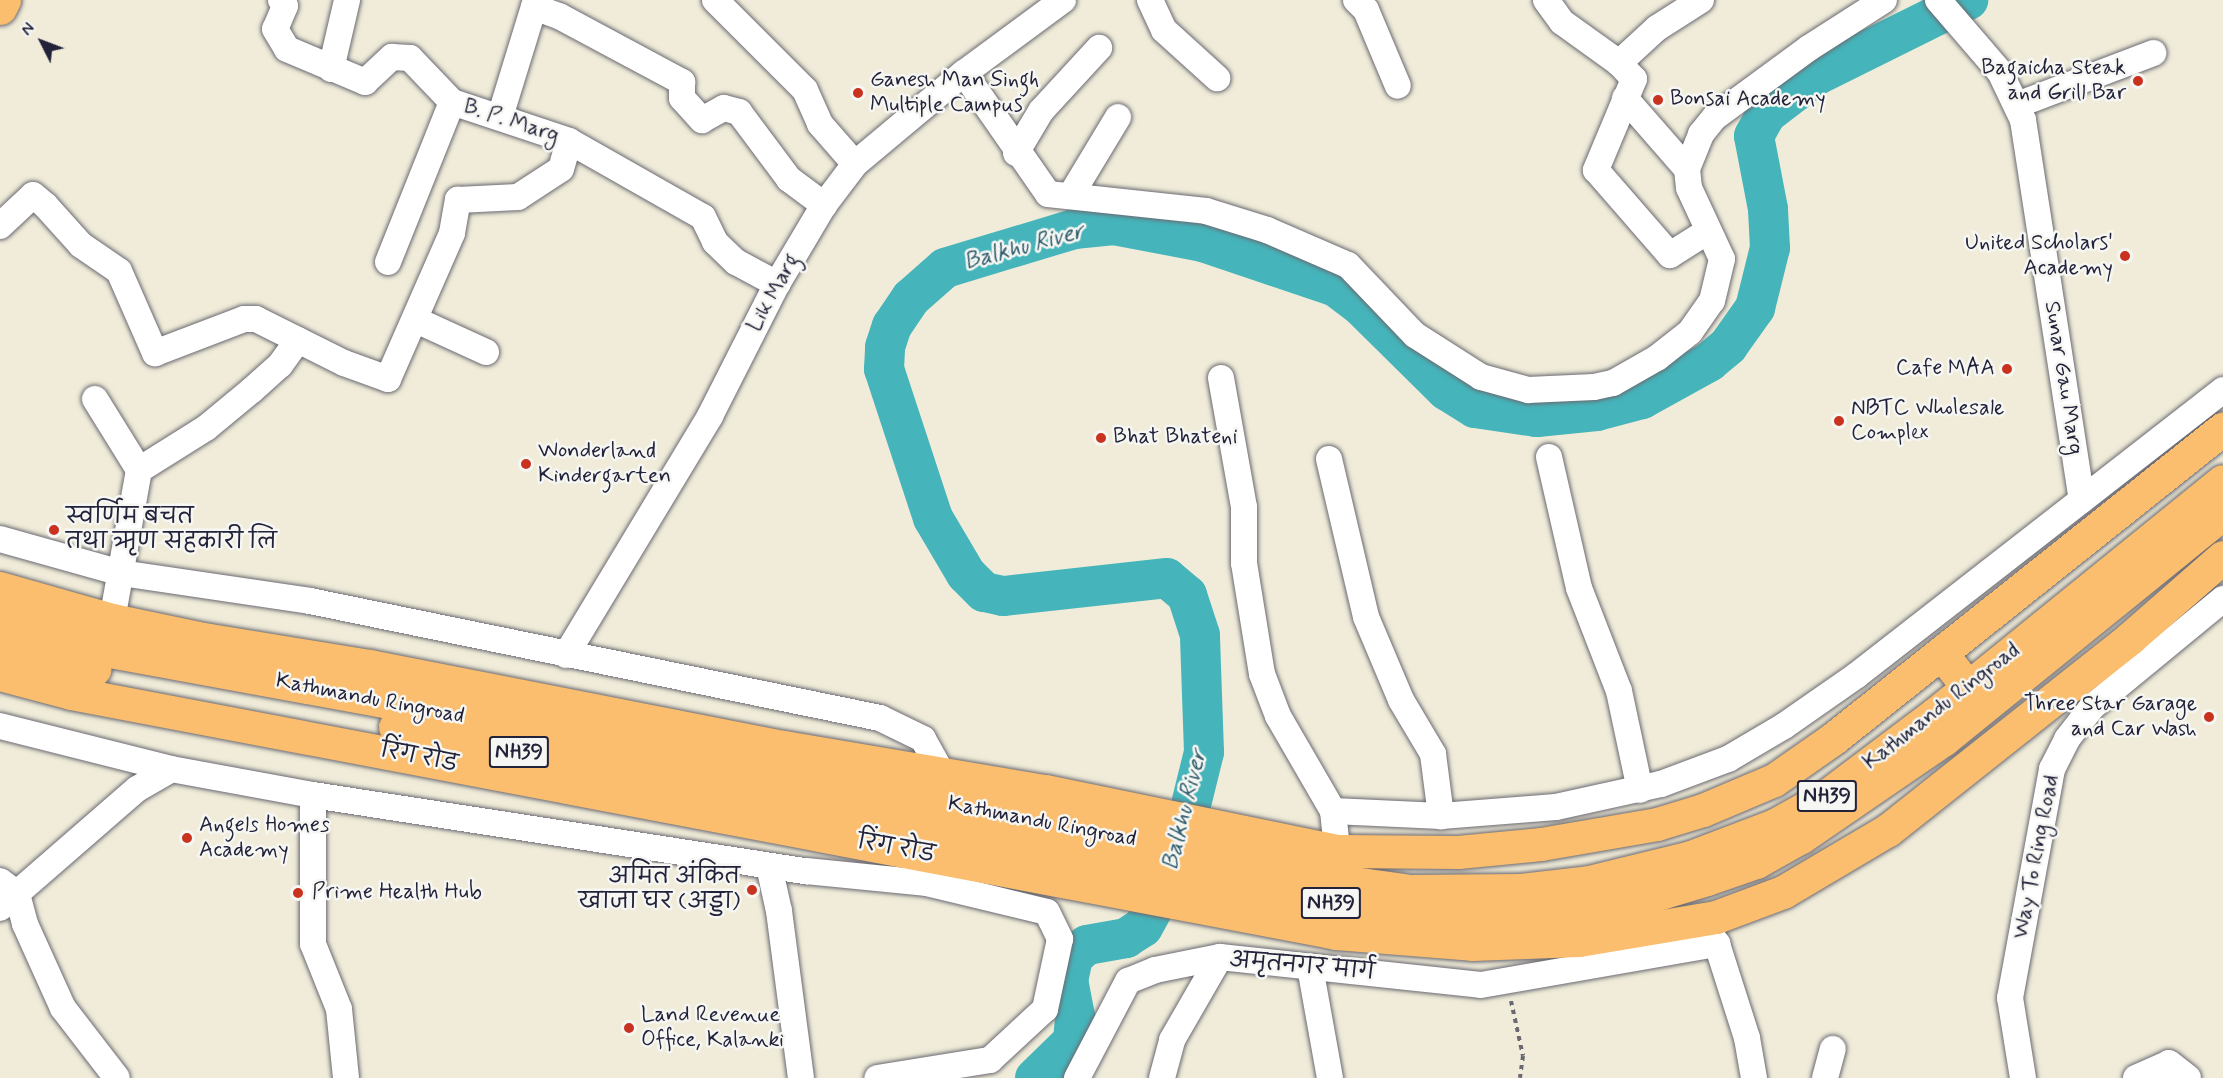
<!DOCTYPE html>
<meta charset="utf-8">
<style>
body{margin:0}
#map{position:relative;width:2223px;height:1078px;overflow:hidden;background:#f0ecd9;font-family:Mynerve,"Playpen Sans Deva",sans-serif}
div>[style]{position:absolute}
.river>*{height:40px;margin:-20px;padding:0 20px;transform-origin:20px;border-radius:20px;background:#45b5bb}
.path>*{height:4px;margin-top:-2px;transform-origin:0;background:repeating-linear-gradient(90deg,#6a6972 0 4.5px,transparent 0 9px)}
.roads{filter:drop-shadow(0 0 2px #6a6972) drop-shadow(0 0 2px #6a6972)}
.minor>*{height:26px;margin:-13px;padding:0 13px;transform-origin:13px;border-radius:13px;background:#fff}
.major>*{height:33px;margin:-16.5px;padding:0 16.5px;transform-origin:16.5px;border-radius:16.5px;background:#fabe6e}
.highway>*{height:33px;margin:-16.5px;padding:0 16.5px;transform-origin:16.5px;border-radius:16.5px;background:#fabe6e}
.dots>*{width:16px;height:16px;translate:-50% -50%;box-sizing:border-box;border:3px solid #f6f6f2;border-radius:50%}
span{translate:-50% -50%;white-space:nowrap;text-align:center;line-height:1.15;-webkit-text-stroke:5px #f6f6f2;paint-order:stroke}
.shield-label span{padding:2px 4px;background:#f6f6f2;border:2px solid;border-radius:4px;-webkit-text-stroke-width:0}
.shield-label{font-size:21px;color:#22223b;font-weight:700}
.poi-label{font-size:22px;color:#22223b}
.right{translate:-100% -50%;text-align:right}
.left{translate:0 -50%;text-align:left}
.street-label{font-size:22px;color:#22223b}
.water-label{font-size:24px;color:#305d6e;font-style:italic}
.north{position:absolute;left:12px;top:12px;width:60px;height:60px;-webkit-text-stroke:4px #f6f6f2;paint-order:stroke;rotate:312deg;font-size:16px;font-weight:700;line-height:24px;text-align:center;color:#22223b}
.north::after{content:'';display:block;margin:auto;width:21px;height:27px;background:#22223b;clip-path:polygon(50% 0,100% 100%,50% 72%,0 100%)}
</style>
<div id="map">
<div class="river">
<div style="left:1035px;top:1078px;width:53px;rotate:-44.2deg"></div>
<div style="left:1073px;top:1041px;width:25px;rotate:-85deg"></div>
<div style="left:1075px;top:1016px;width:36px;rotate:-101deg"></div>
<div style="left:1068px;top:981px;width:25px;rotate:-78deg"></div>
<div style="left:1073px;top:957px;width:18px;rotate:-41deg"></div>
<div style="left:1087px;top:945px;width:40px;rotate:-10deg"></div>
<div style="left:1126px;top:938px;width:20px;rotate:-33deg"></div>
<div style="left:1143px;top:927px;width:39px;rotate:-61deg"></div>
<div style="left:1162px;top:893px;width:56px;rotate:-69deg"></div>
<div style="left:1182px;top:841px;width:92px;rotate:-76.1deg"></div>
<div style="left:1204px;top:752px;width:117px;rotate:-92deg"></div>
<div style="left:1200px;top:635px;width:42px;rotate:-108deg"></div>
<div style="left:1187px;top:595px;width:26px;rotate:-140deg"></div>
<div style="left:1167px;top:578px;width:165px;rotate:173.7deg"></div>
<div style="left:1003px;top:596px;width:19px;rotate:-168deg"></div>
<div style="left:984px;top:592px;width:25px;rotate:-135deg"></div>
<div style="left:966px;top:574px;width:65px;rotate:-120.5deg"></div>
<div style="left:933px;top:518px;width:157px;rotate:-108.2deg"></div>
<div style="left:884px;top:369px;width:22px;rotate:-87deg"></div>
<div style="left:885px;top:347px;width:22px;rotate:-72deg"></div>
<div style="left:892px;top:326px;width:34px;rotate:-56deg"></div>
<div style="left:911px;top:298px;width:45px;rotate:-41.4deg"></div>
<div style="left:945px;top:268px;width:135px;rotate:-16.8deg"></div>
<div style="left:1074px;top:229px;width:40px;rotate:-5.7deg"></div>
<div style="left:1114px;top:225px;width:91px;rotate:10.8deg"></div>
<div style="left:1203px;top:242px;width:140px;rotate:18.7deg"></div>
<div style="left:1336px;top:287px;width:31px;rotate:37deg"></div>
<div style="left:1361px;top:306px;width:120px;rotate:44.7deg"></div>
<div style="left:1446px;top:390px;width:34px;rotate:32deg"></div>
<div style="left:1475px;top:408px;width:63px;rotate:8.3deg"></div>
<div style="left:1537px;top:417px;width:60px;rotate:-5.7deg"></div>
<div style="left:1597px;top:411px;width:47px;rotate:-14.9deg"></div>
<div style="left:1642px;top:399px;width:77px;rotate:-28.9deg"></div>
<div style="left:1709px;top:362px;width:25px;rotate:-40deg"></div>
<div style="left:1728px;top:346px;width:47px;rotate:-54.6deg"></div>
<div style="left:1755px;top:308px;width:62px;rotate:-76deg"></div>
<div style="left:1770px;top:248px;width:39px;rotate:-93deg"></div>
<div style="left:1768px;top:209px;width:74px;rotate:-100.9deg"></div>
<div style="left:1754px;top:136px;width:25px;rotate:-61deg"></div>
<div style="left:1766px;top:114px;width:64px;rotate:-37.4deg"></div>
<div style="left:1817px;top:75px;width:169px;rotate:-26.4deg"></div>
</div>
<div class="path">
<div style="left:1511px;top:1001px;width:56px;rotate:77.7deg"></div>
<div style="left:1523px;top:1056px;width:22px;rotate:98deg"></div>
</div>
<div class="roads">
<div class="minor">
<div style="left:281px;top:0;width:7px;rotate:56deg"></div>
<div style="left:285px;top:6px;width:25px;rotate:113deg"></div>
<div style="left:275px;top:29px;width:23px;rotate:59deg"></div>
<div style="left:287px;top:49px;width:85px;rotate:22.9deg"></div>
<div style="left:365px;top:82px;width:37px;rotate:-43deg"></div>
<div style="left:392px;top:57px;width:18px;rotate:3deg"></div>
<div style="left:410px;top:58px;width:61px;rotate:46.3deg"></div>
<div style="left:452px;top:102px;width:123px;rotate:18.4deg"></div>
<div style="left:569px;top:141px;width:154px;rotate:29.6deg"></div>
<div style="left:703px;top:217px;width:28px;rotate:64deg"></div>
<div style="left:715px;top:242px;width:29px;rotate:44deg"></div>
<div style="left:736px;top:262px;width:47px;rotate:28.2deg"></div>
<div style="left:715px;top:0;width:127px;rotate:45deg"></div>
<div style="left:805px;top:90px;width:37px;rotate:66deg"></div>
<div style="left:820px;top:124px;width:53px;rotate:48.8deg"></div>
<div style="left:1150px;top:0;width:33px;rotate:65deg"></div>
<div style="left:1164px;top:30px;width:72px;rotate:42.2deg"></div>
<div style="left:1356px;top:0;width:14px;rotate:45deg"></div>
<div style="left:1366px;top:10px;width:82px;rotate:67.2deg"></div>
<div style="left:1546px;top:0;width:27px;rotate:54deg"></div>
<div style="left:1562px;top:22px;width:70px;rotate:35.7deg"></div>
<div style="left:1701px;top:0;width:52px;rotate:147.5deg"></div>
<div style="left:1657px;top:28px;width:52px;rotate:137.4deg"></div>
<div style="left:1619px;top:63px;width:22px;rotate:47deg"></div>
<div style="left:1634px;top:79px;width:99px;rotate:112.7deg"></div>
<div style="left:1596px;top:170px;width:113px;rotate:49deg"></div>
<div style="left:1670px;top:255px;width:45px;rotate:-32.3deg"></div>
<div style="left:1938px;top:0;width:95px;rotate:49.3deg"></div>
<div style="left:2000px;top:72px;width:53px;rotate:64.4deg"></div>
<div style="left:2023px;top:120px;width:384px;rotate:81.2deg"></div>
<div style="left:534px;top:7px;width:27px;rotate:20deg"></div>
<div style="left:559px;top:16px;width:140px;rotate:28.2deg"></div>
<div style="left:682px;top:82px;width:16px;rotate:90deg"></div>
<div style="left:682px;top:98px;width:30px;rotate:48deg"></div>
<div style="left:702px;top:120px;width:25px;rotate:-29deg"></div>
<div style="left:724px;top:108px;width:16px;rotate:15deg"></div>
<div style="left:739px;top:112px;width:84px;rotate:53.3deg"></div>
<div style="left:789px;top:179px;width:44px;rotate:36.6deg"></div>
<div style="left:331px;top:69px;width:71px;rotate:-76.9deg"></div>
<div style="left:964px;top:73px;width:147px;rotate:55.2deg"></div>
<div style="left:1048px;top:194px;width:159px;rotate:6.1deg"></div>
<div style="left:1206px;top:211px;width:64px;rotate:17.3deg"></div>
<div style="left:1267px;top:230px;width:88px;rotate:23.4deg"></div>
<div style="left:1348px;top:265px;width:97px;rotate:46.3deg"></div>
<div style="left:1415px;top:335px;width:78px;rotate:32.5deg"></div>
<div style="left:1481px;top:377px;width:49px;rotate:15.5deg"></div>
<div style="left:1528px;top:390px;width:66px;rotate:-2.6deg"></div>
<div style="left:1594px;top:387px;width:19px;rotate:-12deg"></div>
<div style="left:1613px;top:383px;width:51px;rotate:-29.6deg"></div>
<div style="left:1657px;top:358px;width:42px;rotate:-38.2deg"></div>
<div style="left:1690px;top:332px;width:38px;rotate:-55deg"></div>
<div style="left:1712px;top:301px;width:43px;rotate:-76.6deg"></div>
<div style="left:1722px;top:259px;width:78px;rotate:-114.9deg"></div>
<div style="left:1689px;top:188px;width:19px;rotate:-96deg"></div>
<div style="left:1687px;top:169px;width:38px;rotate:-68deg"></div>
<div style="left:1701px;top:134px;width:22px;rotate:-51deg"></div>
<div style="left:1715px;top:117px;width:117px;rotate:-36.3deg"></div>
<div style="left:1809px;top:48px;width:89px;rotate:-32.6deg"></div>
<div style="left:1625px;top:98px;width:94px;rotate:48.9deg"></div>
<div style="left:2017px;top:105px;width:146px;rotate:-20.9deg"></div>
<div style="left:500px;top:117px;width:122px;rotate:-72.9deg"></div>
<div style="left:1016px;top:153px;width:49px;rotate:-59.2deg"></div>
<div style="left:1041px;top:111px;width:86px;rotate:-47.4deg"></div>
<div style="left:1071px;top:195px;width:91px;rotate:-58.9deg"></div>
<div style="left:0;top:226px;width:45px;rotate:-43.2deg"></div>
<div style="left:33px;top:195px;width:16px;rotate:40deg"></div>
<div style="left:45px;top:205px;width:54px;rotate:48deg"></div>
<div style="left:81px;top:245px;width:46px;rotate:34.4deg"></div>
<div style="left:119px;top:271px;width:90px;rotate:66.3deg"></div>
<div style="left:155px;top:353px;width:95px;rotate:-20.9deg"></div>
<div style="left:244px;top:319px;width:12px"></div>
<div style="left:256px;top:319px;width:98px;rotate:26.6deg"></div>
<div style="left:344px;top:363px;width:47px;rotate:20deg"></div>
<div style="left:388px;top:379px;width:159px;rotate:-66.3deg"></div>
<div style="left:452px;top:233px;width:34px;rotate:-80deg"></div>
<div style="left:458px;top:200px;width:60px;rotate:-2.9deg"></div>
<div style="left:518px;top:197px;width:51px;rotate:-33.1deg"></div>
<div style="left:561px;top:169px;width:29px;rotate:-74deg"></div>
<div style="left:388px;top:262px;width:172px;rotate:-68.2deg"></div>
<div style="left:416px;top:320px;width:77px;rotate:24.6deg"></div>
<div style="left:1221px;top:378px;width:131px;rotate:79.9deg"></div>
<div style="left:1244px;top:507px;width:56px;rotate:90deg"></div>
<div style="left:1244px;top:563px;width:112px;rotate:80.8deg"></div>
<div style="left:1262px;top:674px;width:45px;rotate:69.1deg"></div>
<div style="left:1278px;top:716px;width:110px;rotate:59.9deg"></div>
<div style="left:1333px;top:811px;width:57px;rotate:84deg"></div>
<div style="left:95px;top:399px;width:84px;rotate:58.2deg"></div>
<div style="left:1549px;top:457px;width:134px;rotate:77.1deg"></div>
<div style="left:1579px;top:588px;width:110px;rotate:68.8deg"></div>
<div style="left:1619px;top:691px;width:101px;rotate:78deg"></div>
<div style="left:1329px;top:459px;width:162px;rotate:76.8deg"></div>
<div style="left:1366px;top:617px;width:90px;rotate:67.1deg"></div>
<div style="left:1401px;top:700px;width:63px;rotate:59.3deg"></div>
<div style="left:1433px;top:754px;width:63px;rotate:82.6deg"></div>
<div style="left:0;top:539px;width:126px;rotate:15.7deg"></div>
<div style="left:121px;top:573px;width:191px;rotate:8.4deg"></div>
<div style="left:310px;top:601px;width:582px;rotate:11.6deg"></div>
<div style="left:880px;top:718px;width:48px;rotate:26deg"></div>
<div style="left:923px;top:739px;width:41px;rotate:60.9deg"></div>
<div style="left:112px;top:620px;width:152px;rotate:-79.8deg"></div>
<div style="left:139px;top:470px;width:79px;rotate:-32.1deg"></div>
<div style="left:206px;top:428px;width:60px;rotate:-39.6deg"></div>
<div style="left:252px;top:390px;width:38px;rotate:-42deg"></div>
<div style="left:280px;top:365px;width:31px;rotate:-54deg"></div>
<div style="left:566px;top:655px;width:279px;rotate:-58.9deg"></div>
<div style="left:710px;top:416px;width:148px;rotate:-63.1deg"></div>
<div style="left:777px;top:284px;width:92px;rotate:-59.3deg"></div>
<div style="left:824px;top:205px;width:51px;rotate:-52.9deg"></div>
<div style="left:855px;top:164px;width:142px;rotate:-39.9deg"></div>
<div style="left:964px;top:73px;width:123px;rotate:-36.4deg"></div>
<div style="left:0;top:726px;width:176px;rotate:14.1deg"></div>
<div style="left:171px;top:769px;width:144px;rotate:10.4deg"></div>
<div style="left:313px;top:795px;width:499px;rotate:8.8deg"></div>
<div style="left:806px;top:871px;width:122px;rotate:5.7deg"></div>
<div style="left:927px;top:883px;width:123px;rotate:13.6deg"></div>
<div style="left:1047px;top:912px;width:30px;rotate:64deg"></div>
<div style="left:1060px;top:939px;width:72px;rotate:102.1deg"></div>
<div style="left:1045px;top:1009px;width:75px;rotate:137.2deg"></div>
<div style="left:990px;top:1060px;width:114px;rotate:170.9deg"></div>
<div style="left:313px;top:795px;width:149px;rotate:90deg"></div>
<div style="left:313px;top:944px;width:70px;rotate:68.2deg"></div>
<div style="left:339px;top:1009px;width:69px;rotate:84.2deg"></div>
<div style="left:1333px;top:811px;width:108px;rotate:2.7deg"></div>
<div style="left:1441px;top:816px;width:115px;rotate:-4.5deg"></div>
<div style="left:1556px;top:807px;width:107px;rotate:-12.4deg"></div>
<div style="left:1661px;top:784px;width:72px;rotate:-20.5deg"></div>
<div style="left:1728px;top:759px;width:65px;rotate:-30.5deg"></div>
<div style="left:1784px;top:726px;width:89px;rotate:-34.9deg"></div>
<div style="left:1857px;top:675px;width:464px;rotate:-37.9deg"></div>
<div style="left:769px;top:866px;width:46px;rotate:77.5deg"></div>
<div style="left:779px;top:911px;width:168px;rotate:82.5deg"></div>
<div style="left:0;top:881px;width:21px;rotate:37deg"></div>
<div style="left:17px;top:894px;width:31px;rotate:75deg"></div>
<div style="left:25px;top:924px;width:92px;rotate:65.7deg"></div>
<div style="left:63px;top:1008px;width:88px;rotate:52.4deg"></div>
<div style="left:0;top:908px;width:181px;rotate:-41deg"></div>
<div style="left:137px;top:789px;width:39px;rotate:-30deg"></div>
<div style="left:1708px;top:930px;width:17px;rotate:57deg"></div>
<div style="left:1717px;top:944px;width:99px;rotate:72.3deg"></div>
<div style="left:1747px;top:1038px;width:41px;rotate:80.1deg"></div>
<div style="left:1310px;top:967px;width:113px;rotate:79.8deg"></div>
<div style="left:1077px;top:1078px;width:110px;rotate:-62.3deg"></div>
<div style="left:1128px;top:981px;width:29px;rotate:-22deg"></div>
<div style="left:1155px;top:970px;width:66px;rotate:-11.3deg"></div>
<div style="left:1162px;top:1078px;width:39px;rotate:-75deg"></div>
<div style="left:1172px;top:1040px;width:96px;rotate:-60deg"></div>
<div style="left:1220px;top:957px;width:262px;rotate:6.1deg"></div>
<div style="left:1481px;top:985px;width:240px;rotate:-9.9deg"></div>
<div style="left:1825px;top:1078px;width:30px;rotate:-75deg"></div>
<div style="left:2023px;top:1078px;width:81px;rotate:-99.2deg"></div>
<div style="left:2010px;top:998px;width:233px;rotate:-79.6deg"></div>
<div style="left:2052px;top:769px;width:34px;rotate:-63deg"></div>
<div style="left:2067px;top:739px;width:41px;rotate:-52deg"></div>
<div style="left:2092px;top:707px;width:170px;rotate:-39.5deg"></div>
<div style="left:2136px;top:1078px;width:36px;rotate:-24deg"></div>
<div style="left:2169px;top:1063px;width:24px;rotate:38deg"></div>
</div>
<div class="major">
<div style="left:0;top:588px;width:116px;rotate:15.9deg"></div>
<div style="left:112px;top:620px;width:99px;rotate:11.7deg"></div>
<div style="left:209px;top:640px;width:163px;rotate:9.2deg"></div>
<div style="left:370px;top:666px;width:422px;rotate:11.1deg"></div>
<div style="left:784px;top:747px;width:265px;rotate:9.6deg"></div>
<div style="left:1045px;top:791px;width:299px;rotate:11.6deg"></div>
<div style="left:1338px;top:851px;width:120px;rotate:0.5deg"></div>
<div style="left:1458px;top:852px;width:83px;rotate:-5.5deg"></div>
<div style="left:1541px;top:844px;width:118px;rotate:-9.8deg"></div>
<div style="left:1657px;top:824px;width:48px;rotate:-16.9deg"></div>
<div style="left:1703px;top:810px;width:77px;rotate:-22.9deg"></div>
<div style="left:1774px;top:780px;width:73px;rotate:-35deg"></div>
<div style="left:1834px;top:738px;width:497px;rotate:-38.5deg"></div>
<div style="left:0;top:674px;width:73px;rotate:15deg"></div>
<div style="left:71px;top:693px;width:1288px;rotate:10.74deg"></div>
<div style="left:1336px;top:933px;width:136px;rotate:4.6deg"></div>
<div style="left:1472px;top:944px;width:107px;rotate:-2.1deg"></div>
<div style="left:1579px;top:940px;width:139px;rotate:-9.5deg"></div>
<div style="left:1716px;top:917px;width:72px;rotate:-20.5deg"></div>
<div style="left:1783px;top:892px;width:122px;rotate:-30.6deg"></div>
<div style="left:1888px;top:830px;width:309px;rotate:-38.4deg"></div>
<div style="left:2130px;top:638px;width:123px;rotate:-41.1deg"></div>
</div>
<div class="highway">
<div style="left:0;top:8px;width:9px;rotate:-63deg"></div>
<div style="left:0;top:620px;width:92px;rotate:17.1deg"></div>
<div style="left:88px;top:647px;width:838px;rotate:10.38deg"></div>
<div style="left:912px;top:798px;width:435px;rotate:11deg"></div>
<div style="left:1339px;top:881px;width:72px;rotate:8deg"></div>
<div style="left:1410px;top:891px;width:111px;rotate:-0.5deg"></div>
<div style="left:1521px;top:890px;width:68px;rotate:-6.7deg"></div>
<div style="left:1589px;top:882px;width:105px;rotate:-13.8deg"></div>
<div style="left:1691px;top:857px;width:90px;rotate:-20.9deg"></div>
<div style="left:1775px;top:825px;width:57px;rotate:-29.2deg"></div>
<div style="left:1825px;top:797px;width:138px;rotate:-37deg"></div>
<div style="left:1935px;top:714px;width:370px;rotate:-39deg"></div>
<div style="left:0;top:647px;width:97px;rotate:13.2deg"></div>
<div style="left:1941px;top:653px;width:66px;rotate:51.7deg"></div>
<div style="left:395px;top:727px;width:657px;rotate:10.44deg"></div>
<div style="left:1041px;top:846px;width:318px;rotate:11.2deg"></div>
<div style="left:1353px;top:908px;width:86px;rotate:5.3deg"></div>
<div style="left:1439px;top:916px;width:143px;rotate:-3.2deg"></div>
<div style="left:1582px;top:908px;width:60px;rotate:-8.7deg"></div>
<div style="left:1641px;top:899px;width:69px;rotate:-16.9deg"></div>
<div style="left:1707px;top:879px;width:52px;rotate:-19.1deg"></div>
<div style="left:1756px;top:862px;width:51px;rotate:-29.1deg"></div>
<div style="left:1801px;top:837px;width:173px;rotate:-34.4deg"></div>
<div style="left:1944px;top:739px;width:359px;rotate:-39deg"></div>
</div>
</div>
<div class="dots">
<div style="left:2138px;top:81px;background:#c8321e"></div>
<div style="left:858px;top:93px;background:#c8321e"></div>
<div style="left:1658px;top:100px;background:#c8321e"></div>
<div style="left:2125px;top:256px;background:#c8321e"></div>
<div style="left:2007px;top:369px;background:#c8321e"></div>
<div style="left:1839px;top:421px;background:#c8321e"></div>
<div style="left:1101px;top:438px;background:#c8321e"></div>
<div style="left:526px;top:464px;background:#c8321e"></div>
<div style="left:54px;top:530px;background:#c8321e"></div>
<div style="left:2209px;top:717px;background:#c8321e"></div>
<div style="left:187px;top:838px;background:#c8321e"></div>
<div style="left:752px;top:890px;background:#c8321e"></div>
<div style="left:298px;top:893px;background:#c8321e"></div>
<div style="left:629px;top:1028px;background:#c8321e"></div>
</div>
<div class="shield-label">
<span style="left:519px;top:752px">NH39</span>
<span style="left:1827px;top:796px">NH39</span>
<span style="left:1331px;top:903px">NH39</span>
</div>
<div class="poi-label">
<span class="right" style="left:2126px;top:81px">Bagaicha Steak<br>and Grill Bar</span>
<span class="left" style="left:870px;top:93px">Ganesh Man Singh<br>Multiple Campus</span>
<span class="left" style="left:1670px;top:100px">Bonsai Academy</span>
<span class="right" style="left:2113px;top:256px">United Scholars'<br>Academy</span>
<span class="right" style="left:1995px;top:369px">Cafe MAA</span>
<span class="left" style="left:1851px;top:421px">NBTC Wholesale<br>Complex</span>
<span class="left" style="left:1113px;top:438px">Bhat Bhateni</span>
<span class="left" style="left:538px;top:464px">Wonderland<br>Kindergarten</span>
<span class="left" style="left:66px;top:530px">स्वर्णिम बचत<br>तथा ऋण सहकारी लि</span>
<span class="right" style="left:2197px;top:717px">Three Star Garage<br>and Car Wash</span>
<span class="left" style="left:199px;top:838px">Angels Homes<br>Academy</span>
<span class="right" style="left:740px;top:890px">अमित अंकित<br>खाजा घर (अड्डा)</span>
<span class="left" style="left:312px;top:893px">Prime Health Hub</span>
<span class="left" style="left:641px;top:1028px">Land Revenue<br>Office, Kalanki</span>
</div>
<div class="street-label">
<span style="left:511px;top:122px;rotate:18deg">B. P. Marg</span>
<span style="left:774px;top:293px;rotate:-61deg">Lik Marg</span>
<span style="left:2063px;top:378px;rotate:81deg">Sunar Gau Marg</span>
<span style="left:370px;top:699px;rotate:11deg">Kathmandu Ringroad</span>
<span style="left:1942px;top:707px;rotate:-38deg">Kathmandu Ringroad</span>
<span style="left:419px;top:758px;rotate:11deg">रिंग रोड</span>
<span style="left:1042px;top:822px;rotate:11deg">Kathmandu Ringroad</span>
<span style="left:896px;top:849px;rotate:10deg">रिंग रोड</span>
<span style="left:2037px;top:857px;rotate:-79deg">Way To Ring Road</span>
<span style="left:1302px;top:967px;rotate:5deg">अमृतनगर मार्ग</span>
</div>
<div class="water-label">
<span style="left:1024px;top:247px;rotate:-15deg">Balkhu River</span>
<span style="left:1185px;top:810px;rotate:-76deg">Balkhu River</span>
</div>
<div class="north">N</div>
</div>
